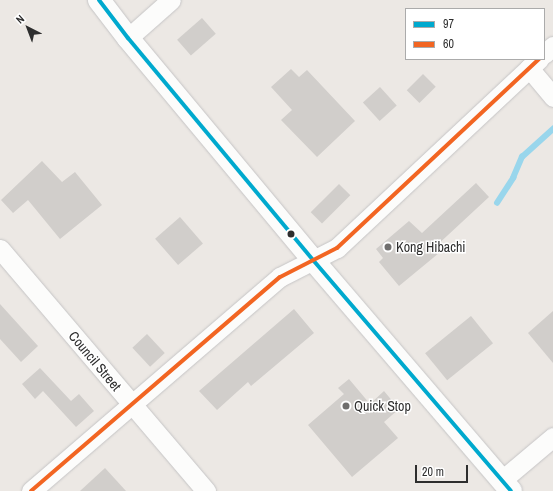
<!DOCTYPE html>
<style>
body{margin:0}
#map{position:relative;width:553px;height:491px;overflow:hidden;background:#ece8e4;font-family:"Archivo Narrow",sans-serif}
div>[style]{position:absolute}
.stream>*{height:5.5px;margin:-2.75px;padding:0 2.75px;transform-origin:2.75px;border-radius:2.75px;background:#99d6ec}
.building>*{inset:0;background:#d1cecb;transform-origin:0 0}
.roads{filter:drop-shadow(0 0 1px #c5c4c5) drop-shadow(0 0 1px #c5c4c5)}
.street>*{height:19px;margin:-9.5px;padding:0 9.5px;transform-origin:9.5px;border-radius:9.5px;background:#fcfcfb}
.secondary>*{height:22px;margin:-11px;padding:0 11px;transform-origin:11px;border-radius:11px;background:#fcfcfb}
.bus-1>*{height:4px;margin:-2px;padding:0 2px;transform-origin:2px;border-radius:2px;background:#00a9ce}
.bus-2>*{height:4px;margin:-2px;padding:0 2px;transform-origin:2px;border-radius:2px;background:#f26522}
.dots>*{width:11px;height:11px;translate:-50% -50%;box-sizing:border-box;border:2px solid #fff;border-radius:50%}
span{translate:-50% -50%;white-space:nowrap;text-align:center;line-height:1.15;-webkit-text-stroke:3px #fff;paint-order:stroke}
.poi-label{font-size:14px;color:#2e2e2e}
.left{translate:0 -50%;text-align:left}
.street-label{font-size:14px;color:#2e2e2e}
.legend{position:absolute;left:405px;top:8px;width:140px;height:52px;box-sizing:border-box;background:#fff;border:1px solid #ababab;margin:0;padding:5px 7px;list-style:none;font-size:12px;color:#2e2e2e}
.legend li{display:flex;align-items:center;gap:8px;height:20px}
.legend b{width:20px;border:1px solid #ababab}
.north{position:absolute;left:8px;top:8px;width:40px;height:40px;-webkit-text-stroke:3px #fff;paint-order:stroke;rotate:318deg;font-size:11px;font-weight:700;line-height:16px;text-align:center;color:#2e2e2e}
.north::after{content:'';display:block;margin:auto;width:14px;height:18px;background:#2e2e2e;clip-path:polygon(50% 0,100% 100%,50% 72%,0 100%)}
.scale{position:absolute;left:415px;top:465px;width:53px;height:18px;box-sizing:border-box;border:2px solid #2e2e2e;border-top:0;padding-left:5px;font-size:12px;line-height:14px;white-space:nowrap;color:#2e2e2e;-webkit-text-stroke:3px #fff;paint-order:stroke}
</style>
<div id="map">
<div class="stream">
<div style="left:497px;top:203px;width:30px;rotate:-57deg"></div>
<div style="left:513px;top:178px;width:23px;rotate:-67deg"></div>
<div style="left:522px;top:157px;width:42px;rotate:-42.1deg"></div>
</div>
<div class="building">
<div style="left:202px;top:18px;width:21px;height:33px;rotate:49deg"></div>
<div style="clip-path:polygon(291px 69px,299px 77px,307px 70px,355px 121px,317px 157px,281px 120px,292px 110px,271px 87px)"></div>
<div style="left:423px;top:74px;width:18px;height:23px;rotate:45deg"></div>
<div style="left:380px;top:87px;width:25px;height:23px;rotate:48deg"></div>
<div style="clip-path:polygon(42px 161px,62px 182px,75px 172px,102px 205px,60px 239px,28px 200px,13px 213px,1px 200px)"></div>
<div style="clip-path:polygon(476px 183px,489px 197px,434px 248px,439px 253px,399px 286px,379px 262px,383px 258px,376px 249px,409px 221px,422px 233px)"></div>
<div style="left:339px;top:184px;width:16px;height:40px;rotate:45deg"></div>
<div style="left:180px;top:217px;width:35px;height:33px;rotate:49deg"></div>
<div style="clip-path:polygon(0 304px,38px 346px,21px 362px,0 339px)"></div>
<div style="clip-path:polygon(294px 309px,314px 333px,251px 386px,248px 382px,217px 410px,199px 391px)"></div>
<div style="clip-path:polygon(553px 311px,553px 363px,528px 333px)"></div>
<div style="left:471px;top:316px;width:35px;height:59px;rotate:51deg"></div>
<div style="left:147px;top:334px;width:26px;height:20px;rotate:47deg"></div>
<div style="clip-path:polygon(40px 368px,71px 401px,79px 394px,94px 411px,76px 427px,43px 391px,35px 399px,22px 384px)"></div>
<div style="clip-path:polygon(349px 379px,370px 404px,384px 391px,399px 409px,384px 422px,398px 438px,352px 477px,308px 425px,344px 394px,338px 388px)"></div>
<div style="clip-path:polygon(105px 468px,126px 491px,80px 491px)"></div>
</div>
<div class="roads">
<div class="street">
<div style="left:128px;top:38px;width:57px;rotate:-41.5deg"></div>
<div style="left:544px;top:54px;width:12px;rotate:-42deg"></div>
<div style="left:529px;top:68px;width:38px;rotate:50deg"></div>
<div style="left:0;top:249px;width:318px;rotate:49.6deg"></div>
<div style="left:502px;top:480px;width:67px;rotate:-40.1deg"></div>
<div style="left:31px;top:491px;width:328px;rotate:-40.7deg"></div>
<div style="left:280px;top:277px;width:64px;rotate:-27deg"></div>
<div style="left:337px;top:248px;width:277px;rotate:-43.1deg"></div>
</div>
<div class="secondary">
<div style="left:99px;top:0;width:48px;rotate:52.7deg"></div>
<div style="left:128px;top:38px;width:289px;rotate:50.2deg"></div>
<div style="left:313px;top:260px;width:304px;rotate:49.4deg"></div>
</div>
</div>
<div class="bus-1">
<div style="left:99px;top:0;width:48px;rotate:52.7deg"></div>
<div style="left:128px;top:38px;width:289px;rotate:50.2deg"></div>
<div style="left:313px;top:260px;width:304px;rotate:49.4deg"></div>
</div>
<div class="bus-2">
<div style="left:31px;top:491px;width:328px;rotate:-40.7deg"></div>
<div style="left:280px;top:277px;width:64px;rotate:-27deg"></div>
<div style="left:337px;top:248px;width:277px;rotate:-43.1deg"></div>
</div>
<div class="dots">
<div style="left:291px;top:234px;background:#2e2e2e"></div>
<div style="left:388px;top:247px;background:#706f6e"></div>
<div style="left:346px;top:406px;background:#706f6e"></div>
</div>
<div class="poi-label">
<span class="left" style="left:396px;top:247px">Kong Hibachi</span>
<span class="left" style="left:354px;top:406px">Quick Stop</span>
</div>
<div class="street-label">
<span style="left:95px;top:361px;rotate:50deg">Council Street</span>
</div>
<ul class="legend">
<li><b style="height:5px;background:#00a9ce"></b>97</li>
<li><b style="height:5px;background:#f26522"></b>60</li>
</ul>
<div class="north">N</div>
<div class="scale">20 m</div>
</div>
